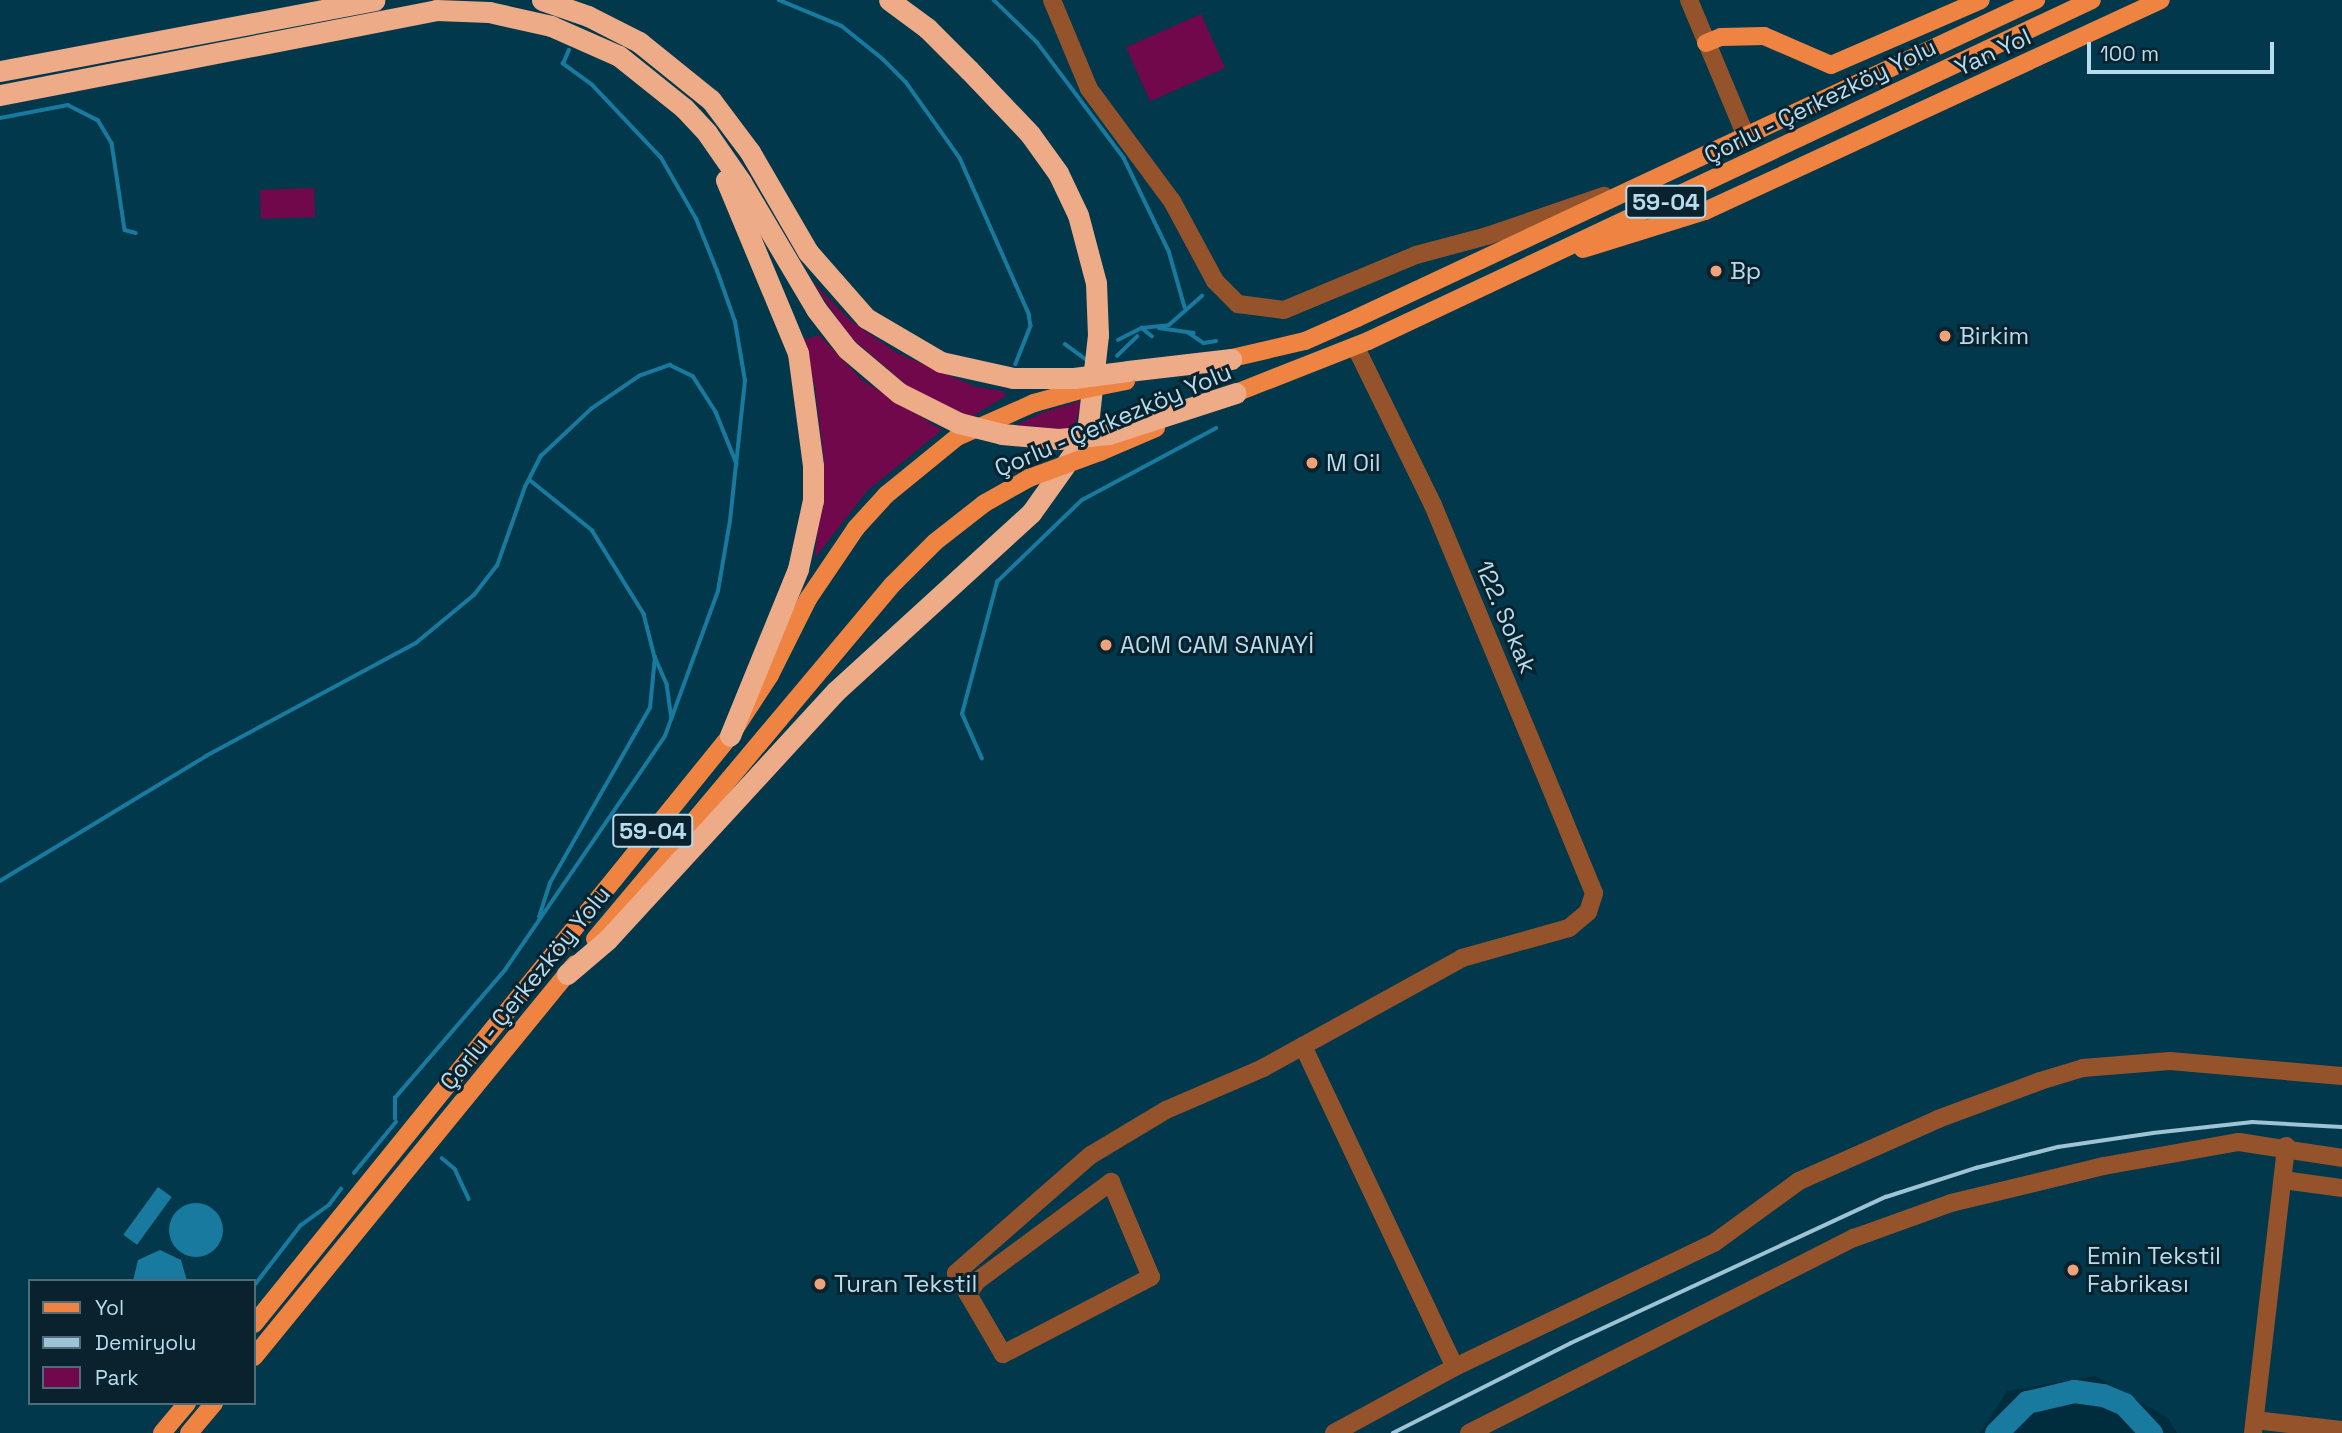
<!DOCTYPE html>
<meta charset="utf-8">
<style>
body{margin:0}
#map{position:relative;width:2342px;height:1433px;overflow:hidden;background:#002d3e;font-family:"Space Grotesk",sans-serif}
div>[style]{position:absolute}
.built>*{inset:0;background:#02384b}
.green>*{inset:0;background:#72084c;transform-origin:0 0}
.water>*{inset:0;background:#197a9f;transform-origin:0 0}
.round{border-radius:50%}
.stream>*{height:3.5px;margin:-1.75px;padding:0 1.75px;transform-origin:1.75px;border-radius:1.75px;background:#197a9f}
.river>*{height:23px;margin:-11.5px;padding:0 11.5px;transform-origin:11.5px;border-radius:11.5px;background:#197a9f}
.minor>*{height:18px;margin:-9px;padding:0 9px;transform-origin:9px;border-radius:9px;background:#95532c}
.major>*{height:18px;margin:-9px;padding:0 9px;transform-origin:9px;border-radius:9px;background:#ef8341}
.highway>*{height:21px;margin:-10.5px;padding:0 10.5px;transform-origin:10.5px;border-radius:10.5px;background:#edab88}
.rail>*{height:3.5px;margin:-1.75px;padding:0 1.75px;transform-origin:1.75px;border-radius:1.75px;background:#9dc3d5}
.major-bridge>*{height:18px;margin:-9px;padding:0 9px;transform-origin:9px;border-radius:9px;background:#ef8341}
.highway-bridge>*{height:21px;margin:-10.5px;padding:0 10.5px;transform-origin:10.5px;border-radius:10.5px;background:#edab88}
.dots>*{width:19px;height:19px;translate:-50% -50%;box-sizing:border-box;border:4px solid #09222d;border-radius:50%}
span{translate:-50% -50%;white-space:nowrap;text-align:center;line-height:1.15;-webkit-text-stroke:6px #09222d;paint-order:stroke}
.shield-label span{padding:2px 5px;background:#09222d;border:2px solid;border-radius:5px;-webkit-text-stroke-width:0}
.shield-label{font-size:23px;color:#b7dcee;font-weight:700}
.street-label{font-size:24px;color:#b7dcee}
.poi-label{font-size:24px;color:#b7dcee}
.left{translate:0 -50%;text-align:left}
.legend{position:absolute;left:28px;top:1279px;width:228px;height:126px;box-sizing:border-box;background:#09222d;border:2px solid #4f6c7a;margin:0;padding:9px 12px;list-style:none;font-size:21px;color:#b7dcee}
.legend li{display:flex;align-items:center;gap:14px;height:35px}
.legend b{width:35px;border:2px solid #4f6c7a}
.scale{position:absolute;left:2087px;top:42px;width:187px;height:32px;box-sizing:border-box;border:4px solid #b7dcee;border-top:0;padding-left:9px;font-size:21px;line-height:24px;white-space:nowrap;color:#b7dcee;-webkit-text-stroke:5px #09222d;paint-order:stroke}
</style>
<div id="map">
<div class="built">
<div style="clip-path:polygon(evenodd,0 0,2342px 0,2342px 1433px,2177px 1433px,2168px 1418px,2095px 1376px,2007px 1391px,1980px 1433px,0 1433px,0 0,30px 1281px,254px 1281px,254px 1403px,30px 1403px,30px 1281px)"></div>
</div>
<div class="green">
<div style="left:1201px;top:14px;width:59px;height:82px;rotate:66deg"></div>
<div style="left:314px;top:188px;width:29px;height:54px;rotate:88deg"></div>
<div style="clip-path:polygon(811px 280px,851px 321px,897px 353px,976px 387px,1003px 391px,1006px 396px,971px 417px,910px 388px,849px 336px)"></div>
<div style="clip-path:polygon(819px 335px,862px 380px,942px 430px,867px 491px,815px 558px,824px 460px,815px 388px,803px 340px)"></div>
<div style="clip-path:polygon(1081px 401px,1074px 430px,1016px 425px,1044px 412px)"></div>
</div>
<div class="water">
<div style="left:158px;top:1187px;width:17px;height:59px;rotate:36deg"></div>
<div class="round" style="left:169px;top:1203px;width:54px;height:54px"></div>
<div style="clip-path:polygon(160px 1250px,181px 1260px,187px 1281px,133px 1281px,138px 1260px)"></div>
</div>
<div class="stream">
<div style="left:779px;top:0;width:68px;rotate:22.4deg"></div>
<div style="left:842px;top:26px;width:53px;rotate:38.8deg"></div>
<div style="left:883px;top:59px;width:33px;rotate:45deg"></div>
<div style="left:906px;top:82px;width:93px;rotate:54.6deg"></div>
<div style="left:960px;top:158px;width:171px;rotate:66.1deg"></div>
<div style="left:1029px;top:314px;width:12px;rotate:81deg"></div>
<div style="left:1031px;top:326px;width:41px;rotate:111.5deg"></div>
<div style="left:994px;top:0;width:60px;rotate:44.3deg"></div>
<div style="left:1037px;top:42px;width:145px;rotate:53.1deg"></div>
<div style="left:1124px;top:158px;width:103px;rotate:64.2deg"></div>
<div style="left:1169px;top:251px;width:58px;rotate:74.1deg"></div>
<div style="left:0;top:118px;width:69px;rotate:-10.8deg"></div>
<div style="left:68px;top:105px;width:34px;rotate:27deg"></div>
<div style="left:98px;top:120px;width:27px;rotate:59deg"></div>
<div style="left:112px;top:143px;width:88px;rotate:81.5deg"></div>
<div style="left:125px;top:230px;width:11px;rotate:15deg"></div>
<div style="left:1142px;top:328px;width:27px;rotate:-6deg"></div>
<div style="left:1169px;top:325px;width:44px;rotate:-41.3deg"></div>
<div style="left:1159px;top:328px;width:35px;rotate:8deg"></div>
<div style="left:1189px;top:333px;width:18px;rotate:34deg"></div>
<div style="left:1204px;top:343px;width:12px;rotate:-9deg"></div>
<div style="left:1118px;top:340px;width:27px;rotate:-27deg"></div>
<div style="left:1142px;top:328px;width:13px;rotate:39deg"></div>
<div style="left:1065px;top:344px;width:26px;rotate:36deg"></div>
<div style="left:1117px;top:356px;width:28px;rotate:-44deg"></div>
<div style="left:530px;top:480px;width:80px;rotate:38.9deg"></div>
<div style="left:592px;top:530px;width:99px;rotate:58.2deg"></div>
<div style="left:644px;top:614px;width:44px;rotate:75.7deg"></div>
<div style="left:655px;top:657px;width:30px;rotate:66deg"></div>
<div style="left:667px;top:684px;width:35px;rotate:82deg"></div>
<div style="left:982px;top:759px;width:49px;rotate:-114deg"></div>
<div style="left:962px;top:714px;width:137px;rotate:-75.1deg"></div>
<div style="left:997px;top:582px;width:118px;rotate:-44deg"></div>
<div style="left:1082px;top:500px;width:152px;rotate:-28.2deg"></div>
<div style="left:0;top:881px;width:241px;rotate:-31.2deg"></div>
<div style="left:206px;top:756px;width:238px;rotate:-28.3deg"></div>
<div style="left:416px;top:643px;width:75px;rotate:-39.6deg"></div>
<div style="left:474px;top:595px;width:37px;rotate:-52deg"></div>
<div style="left:497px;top:566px;width:84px;rotate:-70.5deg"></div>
<div style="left:525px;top:487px;width:35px;rotate:-63deg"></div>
<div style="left:541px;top:456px;width:69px;rotate:-43.2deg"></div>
<div style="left:591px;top:409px;width:58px;rotate:-34.5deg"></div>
<div style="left:639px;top:376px;width:33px;rotate:-20deg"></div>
<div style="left:670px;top:365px;width:25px;rotate:26deg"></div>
<div style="left:693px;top:376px;width:43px;rotate:57.4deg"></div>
<div style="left:716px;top:412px;width:56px;rotate:68deg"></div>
<div style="left:539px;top:917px;width:36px;rotate:-72deg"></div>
<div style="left:550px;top:883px;width:202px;rotate:-60.3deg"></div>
<div style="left:650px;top:708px;width:51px;rotate:-84.4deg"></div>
<div style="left:395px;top:1119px;width:21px;rotate:-90deg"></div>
<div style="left:395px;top:1098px;width:169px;rotate:-49.3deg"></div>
<div style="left:505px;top:970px;width:283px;rotate:-55.6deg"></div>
<div style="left:665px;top:736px;width:154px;rotate:-69.9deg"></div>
<div style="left:718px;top:591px;width:71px;rotate:-80.3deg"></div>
<div style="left:730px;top:521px;width:141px;rotate:-83.9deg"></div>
<div style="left:745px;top:381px;width:60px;rotate:-99.6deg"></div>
<div style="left:735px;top:322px;width:54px;rotate:-109.4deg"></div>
<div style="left:717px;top:271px;width:56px;rotate:-112deg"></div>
<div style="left:696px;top:219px;width:70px;rotate:-119.8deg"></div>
<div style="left:661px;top:158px;width:100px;rotate:-133.4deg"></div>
<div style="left:592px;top:85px;width:36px;rotate:-144deg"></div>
<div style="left:563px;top:64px;width:15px;rotate:-67deg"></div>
<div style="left:442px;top:1158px;width:17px;rotate:40deg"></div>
<div style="left:455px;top:1169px;width:33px;rotate:65deg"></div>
<div style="left:354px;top:1173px;width:66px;rotate:-50.5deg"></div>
<div style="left:254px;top:1286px;width:76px;rotate:-52.5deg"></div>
<div style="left:300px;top:1226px;width:36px;rotate:-36deg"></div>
<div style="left:329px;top:1205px;width:20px;rotate:-53deg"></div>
</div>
<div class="river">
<div style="left:1996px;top:1433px;width:44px;rotate:-45deg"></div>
<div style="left:2027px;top:1402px;width:48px;rotate:-13.2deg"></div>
<div style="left:2074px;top:1391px;width:29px;rotate:8deg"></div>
<div style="left:2103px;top:1395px;width:23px;rotate:23deg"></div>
<div style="left:2124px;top:1404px;width:40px;rotate:47deg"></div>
</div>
<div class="minor">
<div style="left:1052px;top:0;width:96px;rotate:67.4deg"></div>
<div style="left:1089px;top:89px;width:139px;rotate:53.5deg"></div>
<div style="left:1172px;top:201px;width:91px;rotate:61.7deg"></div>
<div style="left:1215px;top:281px;width:33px;rotate:45deg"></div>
<div style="left:1238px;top:304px;width:46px;rotate:7.4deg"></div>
<div style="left:1284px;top:310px;width:143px;rotate:-22.6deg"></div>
<div style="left:1416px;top:255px;width:73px;rotate:-15deg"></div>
<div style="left:1487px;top:236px;width:124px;rotate:-18.9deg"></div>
<div style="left:1689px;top:0;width:147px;rotate:67.3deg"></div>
<div style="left:1303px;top:1046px;width:355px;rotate:64.7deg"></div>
<div style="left:1455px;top:1367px;width:287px;rotate:-25.6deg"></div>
<div style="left:1714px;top:1243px;width:105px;rotate:-36.1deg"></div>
<div style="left:1799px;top:1181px;width:152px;rotate:-24deg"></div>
<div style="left:1938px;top:1119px;width:109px;rotate:-20.4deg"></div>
<div style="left:2040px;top:1081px;width:45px;rotate:-16.8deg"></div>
<div style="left:2083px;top:1068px;width:87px;rotate:-4.6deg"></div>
<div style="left:2170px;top:1061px;width:173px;rotate:5deg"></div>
<div style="left:2283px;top:1180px;width:60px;rotate:7.7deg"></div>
<div style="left:968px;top:1294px;width:16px;rotate:-55deg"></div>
<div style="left:977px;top:1281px;width:167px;rotate:-36.5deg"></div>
<div style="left:1111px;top:1182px;width:103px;rotate:67.2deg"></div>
<div style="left:1151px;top:1277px;width:167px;rotate:152.5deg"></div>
<div style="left:1003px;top:1354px;width:69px;rotate:-120.3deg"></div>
<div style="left:968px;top:1294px;width:24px;rotate:-120deg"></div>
<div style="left:956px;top:1273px;width:179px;rotate:-41.2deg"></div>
<div style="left:1091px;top:1155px;width:87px;rotate:-31deg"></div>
<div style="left:1166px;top:1110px;width:106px;rotate:-23.4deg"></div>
<div style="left:1263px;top:1068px;width:227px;rotate:-28.9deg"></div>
<div style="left:1462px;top:958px;width:111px;rotate:-15.7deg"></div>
<div style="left:1569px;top:928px;width:25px;rotate:-40deg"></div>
<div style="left:1588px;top:912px;width:20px;rotate:-72deg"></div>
<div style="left:1594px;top:893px;width:136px;rotate:-112.4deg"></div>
<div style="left:1542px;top:767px;width:284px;rotate:-112.6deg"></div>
<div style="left:1433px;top:505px;width:177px;rotate:-116.1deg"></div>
<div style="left:2255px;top:1420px;width:88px;rotate:6.6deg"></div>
<div style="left:1334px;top:1433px;width:138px;rotate:-28.6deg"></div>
<div style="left:1469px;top:1433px;width:432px;rotate:-26.9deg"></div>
<div style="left:1854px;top:1238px;width:103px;rotate:-19.8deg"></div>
<div style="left:1951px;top:1203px;width:157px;rotate:-13.6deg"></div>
<div style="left:2104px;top:1166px;width:137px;rotate:-10.1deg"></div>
<div style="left:2239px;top:1142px;width:104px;rotate:8.8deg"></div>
<div style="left:2253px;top:1433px;width:289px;rotate:-83.4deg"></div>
</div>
<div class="major">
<div style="left:1706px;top:43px;width:16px;rotate:-22deg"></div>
<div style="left:1721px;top:37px;width:43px;rotate:-1.3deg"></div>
<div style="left:1764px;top:36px;width:73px;rotate:23.4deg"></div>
<div style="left:1831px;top:65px;width:163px;rotate:-23.4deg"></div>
<div style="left:1583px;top:249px;width:128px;rotate:-17.3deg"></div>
<div style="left:1705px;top:211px;width:502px;rotate:-24.83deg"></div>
<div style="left:1219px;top:361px;width:88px;rotate:-13.1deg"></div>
<div style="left:1305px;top:341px;width:57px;rotate:-23.9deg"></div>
<div style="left:1357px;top:318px;width:750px;rotate:-25.1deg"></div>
<div style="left:1223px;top:398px;width:156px;rotate:-21.5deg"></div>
<div style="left:1368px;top:341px;width:800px;rotate:-25.22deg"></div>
<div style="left:1100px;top:452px;width:61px;rotate:-23.2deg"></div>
<div style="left:595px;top:939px;width:463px;rotate:-50deg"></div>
<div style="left:893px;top:584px;width:59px;rotate:-45deg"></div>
<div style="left:935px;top:542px;width:63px;rotate:-38deg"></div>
<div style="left:985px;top:503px;width:51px;rotate:-29.6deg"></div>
<div style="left:254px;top:1324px;width:757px;rotate:-51.01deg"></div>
<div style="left:730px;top:736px;width:73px;rotate:-56.7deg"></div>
<div style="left:770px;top:675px;width:85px;rotate:-63.4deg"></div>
<div style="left:808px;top:599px;width:86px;rotate:-55.9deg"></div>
<div style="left:856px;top:528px;width:45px;rotate:-47.7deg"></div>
<div style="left:886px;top:495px;width:92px;rotate:-39.2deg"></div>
<div style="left:957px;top:437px;width:84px;rotate:-23.8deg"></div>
<div style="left:1034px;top:403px;width:49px;rotate:-15.5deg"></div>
<div style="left:254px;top:1357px;width:507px;rotate:-50.76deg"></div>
<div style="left:162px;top:1433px;width:39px;rotate:-50deg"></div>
<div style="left:189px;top:1433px;width:39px;rotate:-50deg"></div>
</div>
<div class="highway">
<div style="left:542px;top:0;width:49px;rotate:19.2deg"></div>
<div style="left:588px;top:16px;width:57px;rotate:27deg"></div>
<div style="left:639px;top:42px;width:92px;rotate:38.9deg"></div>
<div style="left:711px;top:100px;width:65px;rotate:53.1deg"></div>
<div style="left:750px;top:152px;width:116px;rotate:59.9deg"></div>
<div style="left:808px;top:252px;width:88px;rotate:48.7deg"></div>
<div style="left:866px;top:318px;width:87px;rotate:30.4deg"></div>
<div style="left:941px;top:362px;width:74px;rotate:12.5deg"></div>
<div style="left:1013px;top:378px;width:61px"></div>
<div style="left:0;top:71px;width:381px;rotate:-10.7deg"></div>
<div style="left:0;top:95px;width:444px;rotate:-11deg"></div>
<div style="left:436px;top:10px;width:53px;rotate:2.2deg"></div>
<div style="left:489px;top:12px;width:64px;rotate:12.7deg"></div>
<div style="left:551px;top:26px;width:74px;rotate:23.8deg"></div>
<div style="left:619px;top:56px;width:83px;rotate:38.7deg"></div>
<div style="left:684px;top:108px;width:34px;rotate:47deg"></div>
<div style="left:707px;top:133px;width:60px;rotate:55.2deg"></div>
<div style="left:741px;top:182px;width:147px;rotate:59.4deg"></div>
<div style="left:816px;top:309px;width:51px;rotate:52.2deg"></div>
<div style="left:847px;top:349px;width:68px;rotate:40.2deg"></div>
<div style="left:899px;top:393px;width:67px;rotate:26.6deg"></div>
<div style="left:726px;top:180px;width:187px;rotate:67.4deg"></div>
<div style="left:798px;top:353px;width:114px;rotate:82.4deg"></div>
<div style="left:813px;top:466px;width:34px;rotate:90deg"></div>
<div style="left:813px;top:500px;width:71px;rotate:102.3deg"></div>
<div style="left:798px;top:569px;width:180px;rotate:112.2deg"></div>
<div style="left:1128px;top:371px;width:104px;rotate:-6.6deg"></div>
<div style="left:1002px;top:434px;width:57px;rotate:5deg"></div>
<div style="left:1109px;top:434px;width:133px;rotate:-17.9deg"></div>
<div style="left:567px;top:974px;width:52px;rotate:-40.4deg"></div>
<div style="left:607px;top:940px;width:338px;rotate:-47.4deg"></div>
<div style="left:836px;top:691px;width:264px;rotate:-42.4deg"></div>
<div style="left:1031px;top:513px;width:76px;rotate:-54.6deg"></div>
<div style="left:1075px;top:451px;width:30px;rotate:-64deg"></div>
<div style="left:1088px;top:424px;width:90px;rotate:-83.6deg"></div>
<div style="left:1098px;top:335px;width:52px;rotate:-92.2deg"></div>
<div style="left:1096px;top:283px;width:70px;rotate:-104.8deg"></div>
<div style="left:1078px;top:215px;width:47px;rotate:-115.5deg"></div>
<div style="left:1058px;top:173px;width:48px;rotate:-125.7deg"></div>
<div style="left:1030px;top:134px;width:88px;rotate:-133.6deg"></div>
<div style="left:969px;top:70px;width:59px;rotate:-135deg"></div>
<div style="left:927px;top:28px;width:47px;rotate:-143.6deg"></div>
</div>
<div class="rail">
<div style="left:1393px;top:1433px;width:199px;rotate:-26.8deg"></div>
<div style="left:1571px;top:1343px;width:347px;rotate:-24.9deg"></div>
<div style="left:1886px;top:1197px;width:95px;rotate:-17.9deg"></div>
<div style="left:1976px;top:1168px;width:85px;rotate:-14.4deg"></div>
<div style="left:2058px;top:1147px;width:96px;rotate:-8.4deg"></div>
<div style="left:2153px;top:1133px;width:100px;rotate:-6.3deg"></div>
<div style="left:2252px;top:1122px;width:90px;rotate:3.2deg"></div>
</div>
<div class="major-bridge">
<div style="left:1081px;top:390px;width:46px;rotate:-11.3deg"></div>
<div style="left:1029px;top:478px;width:76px;rotate:-20.1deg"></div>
</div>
<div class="highway-bridge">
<div style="left:1074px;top:378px;width:54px;rotate:-7.4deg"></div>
<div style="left:959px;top:423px;width:44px;rotate:14.3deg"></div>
<div style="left:1059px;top:439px;width:50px;rotate:-5.7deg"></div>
</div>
<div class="dots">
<div style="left:1716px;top:271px;background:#f0a279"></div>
<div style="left:1945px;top:336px;background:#f0a279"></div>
<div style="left:1312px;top:463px;background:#f0a279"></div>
<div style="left:1106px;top:645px;background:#f0a279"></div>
<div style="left:2073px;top:1270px;background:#f0a279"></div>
<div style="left:820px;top:1284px;background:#f0a279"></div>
</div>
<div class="shield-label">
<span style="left:1666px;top:202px">59-04</span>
<span style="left:653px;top:831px">59-04</span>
</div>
<div class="street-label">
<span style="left:1993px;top:52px;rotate:-25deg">Yan Yol</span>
<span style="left:1820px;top:101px;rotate:-26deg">Çorlu - Çerkezköy Yolu</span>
<span style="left:1113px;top:420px;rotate:-23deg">Çorlu - Çerkezköy Yolu</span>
<span style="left:1506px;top:617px;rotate:67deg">122. Sokak</span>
<span style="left:525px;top:988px;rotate:-51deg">Çorlu - Çerkezköy Yolu</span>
</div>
<div class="poi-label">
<span class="left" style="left:1730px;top:271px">Bp</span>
<span class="left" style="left:1959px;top:336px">Birkim</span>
<span class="left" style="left:1326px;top:463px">M Oil</span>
<span class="left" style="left:1120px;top:645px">ACM CAM SANAYİ</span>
<span class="left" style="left:2087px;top:1270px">Emin Tekstil<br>Fabrikası</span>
<span class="left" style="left:834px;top:1284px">Turan Tekstil</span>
</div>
<ul class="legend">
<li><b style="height:9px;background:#ef8341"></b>Yol</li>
<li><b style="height:9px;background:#9dc3d5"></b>Demiryolu</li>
<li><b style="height:19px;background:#72084c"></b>Park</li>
</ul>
<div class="scale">100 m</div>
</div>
